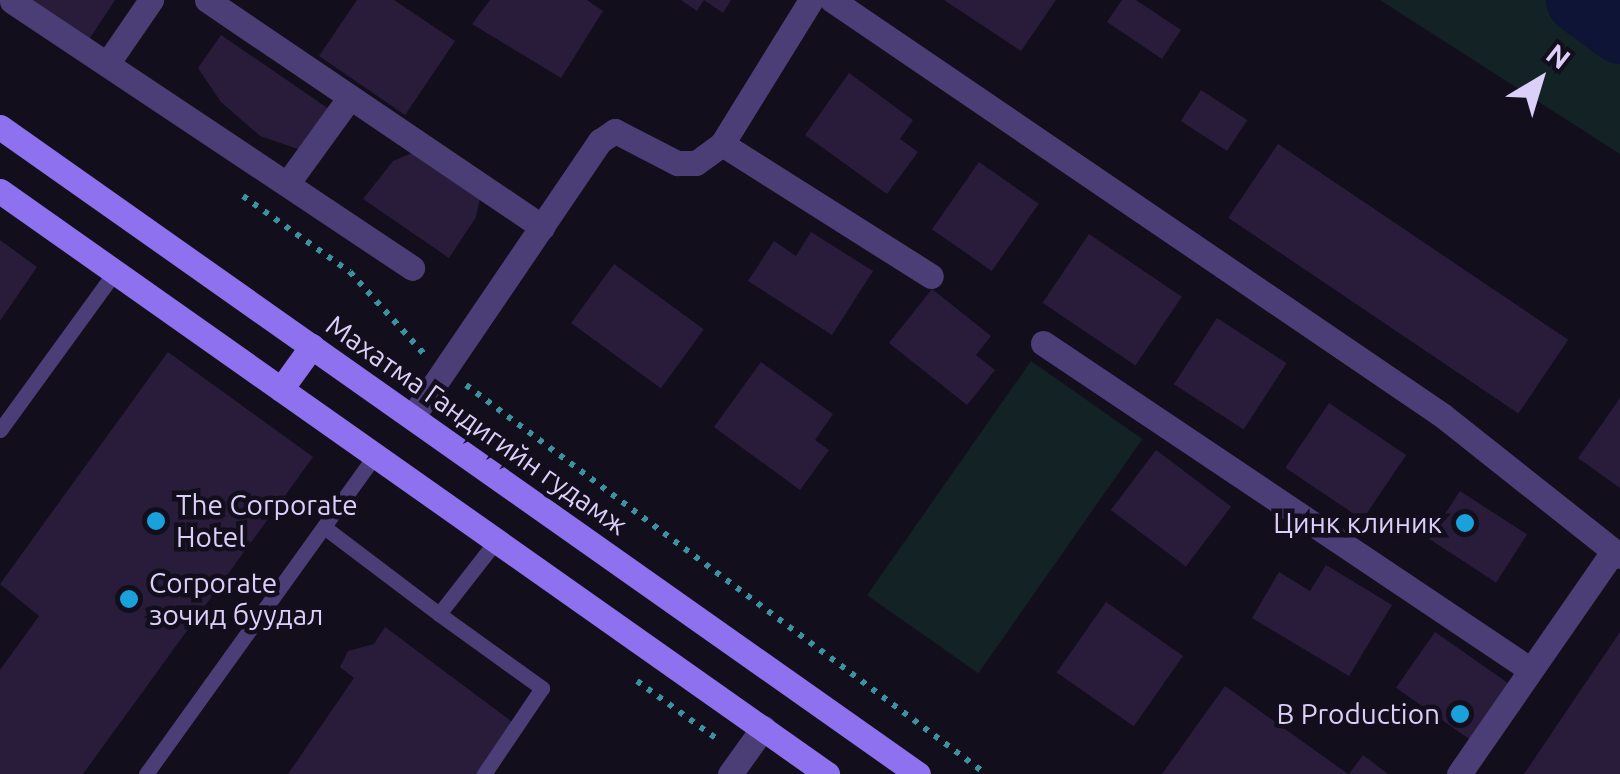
<!DOCTYPE html>
<meta charset="utf-8">
<style>
body{margin:0}
#map{position:relative;width:1620px;height:774px;overflow:hidden;background:#130e1c;font-family:Ubuntu,sans-serif}
div>[style]{position:absolute}
.green>*{inset:0;background:#122225;transform-origin:0 0}
.river>*{height:65px;margin:-32.5px;padding:0 32.5px;transform-origin:32.5px;border-radius:32.5px;background:#0e1435}
.building>*{inset:0;background:#291c3b;transform-origin:0 0}
.path>*{height:6px;margin-top:-3px;transform-origin:0;background:repeating-linear-gradient(90deg,#3b93a1 0 5px,transparent 0 13px)}
.service>*{height:15px;margin:-7.5px;padding:0 7.5px;transform-origin:7.5px;border-radius:7.5px;background:#4b3e76}
.minor>*{height:25px;margin:-12.5px;padding:0 12.5px;transform-origin:12.5px;border-radius:12.5px;background:#4b3e76}
.secondary>*{height:25px;margin:-12.5px;padding:0 12.5px;transform-origin:12.5px;border-radius:12.5px;background:#8d71ee}
.dots>*{width:28px;height:28px;translate:-50% -50%;box-sizing:border-box;border:5px solid #130e1c;border-radius:50%}
span{translate:-50% -50%;white-space:nowrap;text-align:center;line-height:1.15;-webkit-text-stroke:9px #130e1c;paint-order:stroke}
.street-label{font-size:28px;color:#dccff9}
.poi-label{font-size:28px;color:#dccff9}
.left{translate:0 -50%;text-align:left}
.right{translate:-100% -50%;text-align:right}
.north{position:absolute;left:1490px;top:30px;width:100px;height:100px;-webkit-text-stroke:8px #130e1c;paint-order:stroke;rotate:38deg;font-size:28px;font-weight:700;line-height:40px;text-align:center;color:#dccff9}
.north::after{content:'';display:block;margin:auto;width:35px;height:45px;background:#dccff9;clip-path:polygon(50% 0,100% 100%,50% 72%,0 100%)}
</style>
<div id="map">
<div class="green">
<div style="clip-path:polygon(1380px 0,1620px 0,1620px 154px)"></div>
<div style="left:1031px;top:361px;width:136px;height:286px;rotate:35deg"></div>
</div>
<div class="river">
<div style="left:1578px;top:0;width:52px;rotate:36.4deg"></div>
</div>
<div class="building">
<div style="clip-path:polygon(26px 0,115px 0,88px 41px)"></div>
<div style="clip-path:polygon(357px 0,394px 0,455px 41px,405px 115px,319px 56px)"></div>
<div style="clip-path:polygon(490px 0,587px 0,603px 11px,561px 78px,472px 24px)"></div>
<div style="clip-path:polygon(681px 0,731px 0,723px 13px,704px 0,697px 11px)"></div>
<div style="clip-path:polygon(944px 0,1056px 0,1021px 51px)"></div>
<div style="clip-path:polygon(1122px 0,1136px 0,1181px 30px,1162px 59px,1107px 22px)"></div>
<div style="clip-path:polygon(221px 35px,329px 109px,301px 150px,260px 136px,221px 102px,198px 68px)"></div>
<div style="clip-path:polygon(849px 73px,913px 120px,900px 139px,918px 152px,887px 194px,805px 135px)"></div>
<div style="left:1201px;top:90px;width:55px;height:37px;rotate:33deg"></div>
<div style="left:1278px;top:144px;width:350px;height:89px;rotate:34deg"></div>
<div style="clip-path:polygon(419px 150px,480px 198px,476px 217px,449px 258px,363px 199px,393px 161px)"></div>
<div style="left:979px;top:162px;width:73px;height:82px;rotate:35deg"></div>
<div style="clip-path:polygon(811px 232px,873px 271px,832px 335px,748px 281px,774px 241px,796px 256px)"></div>
<div style="left:1089px;top:234px;width:112px;height:83px;rotate:34deg"></div>
<div style="clip-path:polygon(0 240px,37px 267px,0 321px)"></div>
<div style="left:614px;top:264px;width:111px;height:73px;rotate:36deg"></div>
<div style="clip-path:polygon(932px 289px,991px 336px,976px 355px,995px 370px,967px 405px,889px 343px)"></div>
<div style="left:1217px;top:318px;width:83px;height:79px;rotate:33deg"></div>
<div style="clip-path:polygon(168px 352px,313px 457px,83px 774px,0 774px,0 670px,39px 616px,0 584px)"></div>
<div style="clip-path:polygon(761px 362px,833px 414px,815px 440px,829px 450px,800px 490px,714px 427px)"></div>
<div style="clip-path:polygon(1620px 398px,1620px 488px,1578px 458px)"></div>
<div style="left:1329px;top:403px;width:93px;height:78px;rotate:34deg"></div>
<div style="left:1156px;top:450px;width:94px;height:75px;rotate:37deg"></div>
<div style="left:1460px;top:491px;width:80px;height:57px;rotate:33deg"></div>
<div style="clip-path:polygon(1326px 565px,1392px 605px,1349px 676px,1252px 618px,1279px 572px,1310px 591px)"></div>
<div style="left:1106px;top:602px;width:94px;height:86px;rotate:35deg"></div>
<div style="clip-path:polygon(385px 627px,515px 724px,479px 774px,288px 774px,354px 678px,340px 667px,348px 651px,374px 644px)"></div>
<div style="left:1435px;top:632px;width:92px;height:68px;rotate:35deg"></div>
<div style="clip-path:polygon(1620px 632px,1620px 774px,1524px 774px)"></div>
<div style="clip-path:polygon(1225px 686px,1348px 774px,1162px 774px)"></div>
<div style="clip-path:polygon(1363px 755px,1388px 774px,1349px 774px)"></div>
</div>
<div class="path">
<div style="left:243px;top:196px;width:131px;rotate:35.4deg"></div>
<div style="left:350px;top:272px;width:110px;rotate:47.9deg"></div>
<div style="left:466px;top:385px;width:649px;rotate:36.8deg"></div>
<div style="left:637px;top:681px;width:102px;rotate:35.9deg"></div>
</div>
<div class="service">
<div style="left:0;top:430px;width:195px;rotate:-54deg"></div>
<div style="left:324px;top:527px;width:144px;rotate:37.1deg"></div>
<div style="left:439px;top:614px;width:93px;rotate:-52deg"></div>
<div style="left:439px;top:614px;width:127px;rotate:35.7deg"></div>
<div style="left:542px;top:688px;width:104px;rotate:124deg"></div>
<div style="left:146px;top:774px;width:393px;rotate:-54.3deg"></div>
</div>
<div class="minor">
<div style="left:207px;top:0;width:405px;rotate:34.1deg"></div>
<div style="left:832px;top:0;width:738px;rotate:34.23deg"></div>
<div style="left:1442px;top:415px;width:227px;rotate:38.4deg"></div>
<div style="left:12px;top:1px;width:481px;rotate:33.7deg"></div>
<div style="left:107px;top:64px;width:78px;rotate:-55.5deg"></div>
<div style="left:722px;top:144px;width:247px;rotate:32.3deg"></div>
<div style="left:287px;top:184px;width:107px;rotate:-54.1deg"></div>
<div style="left:1043px;top:343px;width:587px;rotate:33.83deg"></div>
<div style="left:413px;top:416px;width:333px;rotate:-55.8deg"></div>
<div style="left:600px;top:141px;width:18px;rotate:-34deg"></div>
<div style="left:615px;top:131px;width:70px;rotate:27.3deg"></div>
<div style="left:677px;top:163px;width:19px"></div>
<div style="left:696px;top:163px;width:32px;rotate:-36deg"></div>
<div style="left:722px;top:144px;width:169px;rotate:-58.3deg"></div>
<div style="left:730px;top:774px;width:57px;rotate:-54.3deg"></div>
<div style="left:1459px;top:774px;width:270px;rotate:-55.3deg"></div>
</div>
<div class="secondary">
<div style="left:0;top:127px;width:1123px;rotate:35.18deg"></div>
<div style="left:0;top:191px;width:1012px;rotate:35.18deg"></div>
<div style="left:281px;top:389px;width:53px;rotate:-54.2deg"></div>
</div>
<div class="dots">
<div style="left:156px;top:521px;background:#1aa0da"></div>
<div style="left:1465px;top:523px;background:#1aa0da"></div>
<div style="left:129px;top:599px;background:#1aa0da"></div>
<div style="left:1460px;top:714px;background:#1aa0da"></div>
</div>
<div class="street-label">
<span style="left:477px;top:425px;rotate:35deg">Махатма Гандигийн гудамж</span>
</div>
<div class="poi-label">
<span class="left" style="left:176px;top:521px">The Corporate<br>Hotel</span>
<span class="right" style="left:1442px;top:523px">Цинк клиник</span>
<span class="left" style="left:149px;top:599px">Corporate<br>зочид буудал</span>
<span class="right" style="left:1440px;top:714px">B Production</span>
</div>
<div class="north">N</div>
</div>
